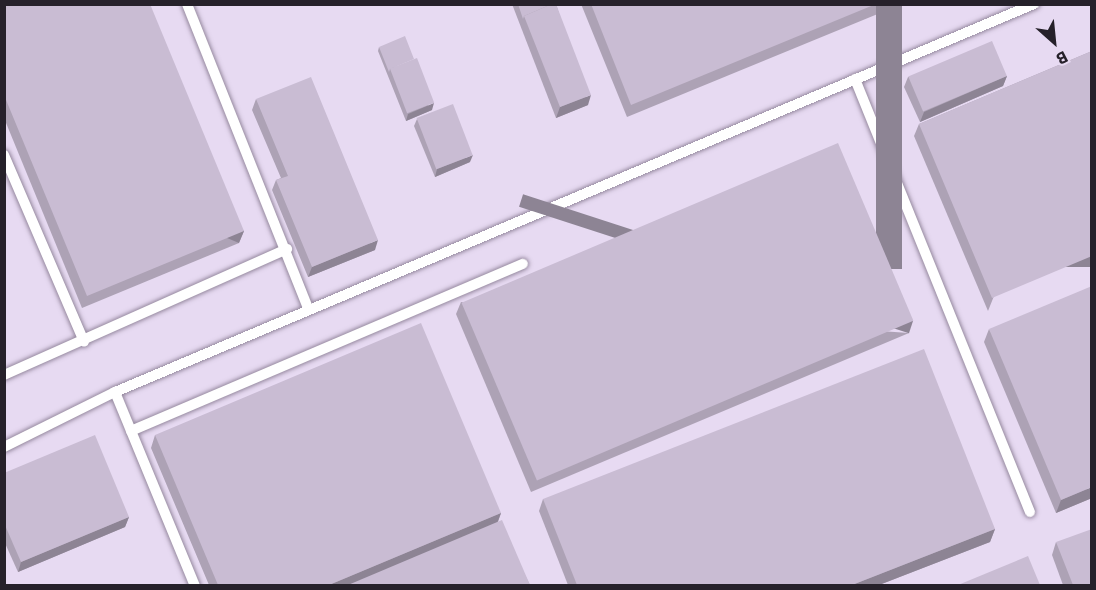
<!DOCTYPE html>
<style>
body{margin:0}
#map{position:relative;width:1096px;height:590px;overflow:hidden;background:#e7daf2;font-family:"Open Sans",sans-serif}
div>[style]{position:absolute}
.roads{filter:drop-shadow(0 0 2px #96899f) drop-shadow(0 0 2px #96899f)}
.lane>*{height:10px;margin:-5px;padding:0 5px;transform-origin:5px;border-radius:5px;background:#fff}
.wall>*{inset:0;background:#ada2b5}
.shaded-wall>*{inset:0;background:#8d8494;transform-origin:0 0}
.building>*{inset:0;background:#c9bcd3;transform-origin:0 0}
span{translate:-50% -50%;white-space:nowrap;text-align:center;line-height:1.15;-webkit-text-stroke:4.5px #e7daf2;paint-order:stroke}
.frame{position:absolute;inset:0;border:6px solid #26212a;pointer-events:none}
.north{position:absolute;left:1024px;top:12px;width:60px;height:60px;-webkit-text-stroke:4px #e7daf2;paint-order:stroke;rotate:153deg;font-size:16px;font-weight:700;line-height:24px;text-align:center;color:#26212a}
.north::after{content:'';display:block;margin:auto;width:21px;height:27px;background:#26212a;clip-path:polygon(50% 0,100% 100%,50% 72%,0 100%)}
</style>
<div id="map">
<div class="roads">
<div class="lane">
<div style="left:187px;top:4px;width:329px;rotate:68.3deg"></div>
<div style="left:855px;top:79px;width:467px;rotate:68deg"></div>
<div style="left:4px;top:155px;width:203px;rotate:66.8deg"></div>
<div style="left:4px;top:375px;width:310px;rotate:-24deg"></div>
<div style="left:115px;top:392px;width:210px;rotate:67.6deg"></div>
<div style="left:131px;top:431px;width:426px;rotate:-23.1deg"></div>
<div style="left:4px;top:447px;width:124px;rotate:-26.4deg"></div>
<div style="left:115px;top:392px;width:998px;rotate:-22.89deg"></div>
</div>
</div>
<div class="wall">
<div style="clip-path:polygon(4px 4px,244px 231px,239px 243px,82px 308px,4px 118px)"></div>
<div style="clip-path:polygon(512px 4px,556px 4px,588px 105px,556px 118px)"></div>
<div style="clip-path:polygon(581px 4px,902px 4px,627px 117px)"></div>
<div style="clip-path:polygon(379px 47px,432px 110px,406px 121px,378px 51px)"></div>
<div style="clip-path:polygon(1092px 51px,988px 311px,914px 136px,919px 124px)"></div>
<div style="clip-path:polygon(1007px 76px,1003px 86px,920px 122px,904px 87px,908px 77px)"></div>
<div style="clip-path:polygon(256px 99px,375px 250px,308px 277px,272px 190px,276px 180px,281px 178px,252px 110px)"></div>
<div style="clip-path:polygon(417px 119px,470px 162px,435px 177px,414px 126px)"></div>
<div style="clip-path:polygon(461px 302px,909px 333px,531px 492px,456px 314px)"></div>
<div style="clip-path:polygon(989px 329px,1092px 498px,1056px 513px,984px 342px)"></div>
<div style="clip-path:polygon(155px 435px,501px 513px,498px 522px,530px 585px,209px 585px,151px 448px)"></div>
<div style="clip-path:polygon(4px 473px,129px 517px,125px 527px,18px 572px,4px 541px)"></div>
<div style="clip-path:polygon(543px 499px,995px 529px,990px 542px,879px 585px,568px 585px,539px 511px)"></div>
<div style="clip-path:polygon(1056px 542px,1092px 585px,1063px 585px,1052px 555px)"></div>
</div>
<div class="shaded-wall">
<div style="left:876px;top:4px;width:26px;height:265px"></div>
<div style="clip-path:polygon(1007px 76px,1003px 86px,920px 122px,924px 112px)"></div>
<div style="clip-path:polygon(591px 95px,588px 105px,556px 118px,560px 107px)"></div>
<div style="clip-path:polygon(434px 103px,432px 110px,406px 121px,408px 114px)"></div>
<div style="clip-path:polygon(473px 155px,470px 162px,435px 177px,437px 169px)"></div>
<div style="left:244px;top:231px;width:13px;height:170px;rotate:113deg"></div>
<div style="clip-path:polygon(378px 240px,375px 250px,308px 277px,312px 267px)"></div>
<div style="left:1092px;top:256px;width:11px;height:108px;rotate:90deg"></div>
<div style="left:913px;top:321px;width:13px;height:410px;rotate:108deg"></div>
<div style="clip-path:polygon(1092px 487px,1092px 498px,1056px 513px,1061px 500px)"></div>
<div style="clip-path:polygon(501px 513px,496px 526px,354px 585px,329px 585px)"></div>
<div style="clip-path:polygon(129px 517px,125px 527px,18px 572px,21px 562px)"></div>
<div style="clip-path:polygon(995px 529px,990px 542px,879px 585px,852px 585px)"></div>
</div>
<div class="building">
<div style="clip-path:polygon(4px 4px,150px 4px,244px 231px,87px 296px,4px 95px)"></div>
<div style="clip-path:polygon(518px 4px,552px 4px,524px 16px,523px 19px)"></div>
<div style="clip-path:polygon(552px 4px,556px 4px,591px 95px,560px 107px,524px 16px)"></div>
<div style="clip-path:polygon(591px 4px,876px 4px,631px 105px)"></div>
<div style="clip-path:polygon(405px 36px,414px 59px,390px 69px,389px 72px,379px 47px)"></div>
<div style="left:992px;top:41px;width:38px;height:91px;rotate:67deg"></div>
<div style="clip-path:polygon(1092px 51px,1092px 256px,992px 298px,919px 124px)"></div>
<div style="left:417px;top:58px;width:48px;height:29px;rotate:69deg"></div>
<div style="clip-path:polygon(311px 77px,378px 240px,312px 267px,276px 180px,288px 176px,256px 99px)"></div>
<div style="left:453px;top:104px;width:55px;height:39px;rotate:69deg"></div>
<div style="left:838px;top:143px;width:193px;height:409px;rotate:67deg"></div>
<div style="clip-path:polygon(1092px 286px,1092px 487px,1061px 500px,989px 329px)"></div>
<div style="clip-path:polygon(421px 323px,501px 513px,329px 585px,218px 585px,155px 435px)"></div>
<div style="clip-path:polygon(924px 349px,995px 529px,852px 585px,577px 585px,543px 499px)"></div>
<div style="clip-path:polygon(95px 435px,129px 517px,21px 562px,4px 523px,4px 473px)"></div>
<div style="clip-path:polygon(502px 520px,530px 585px,348px 585px)"></div>
<div style="clip-path:polygon(1092px 529px,1092px 585px,1073px 585px,1056px 542px)"></div>
<div style="clip-path:polygon(1028px 556px,1040px 585px,958px 585px)"></div>
</div>
<div class="frame"></div>
<div class="north">B</div>
</div>
